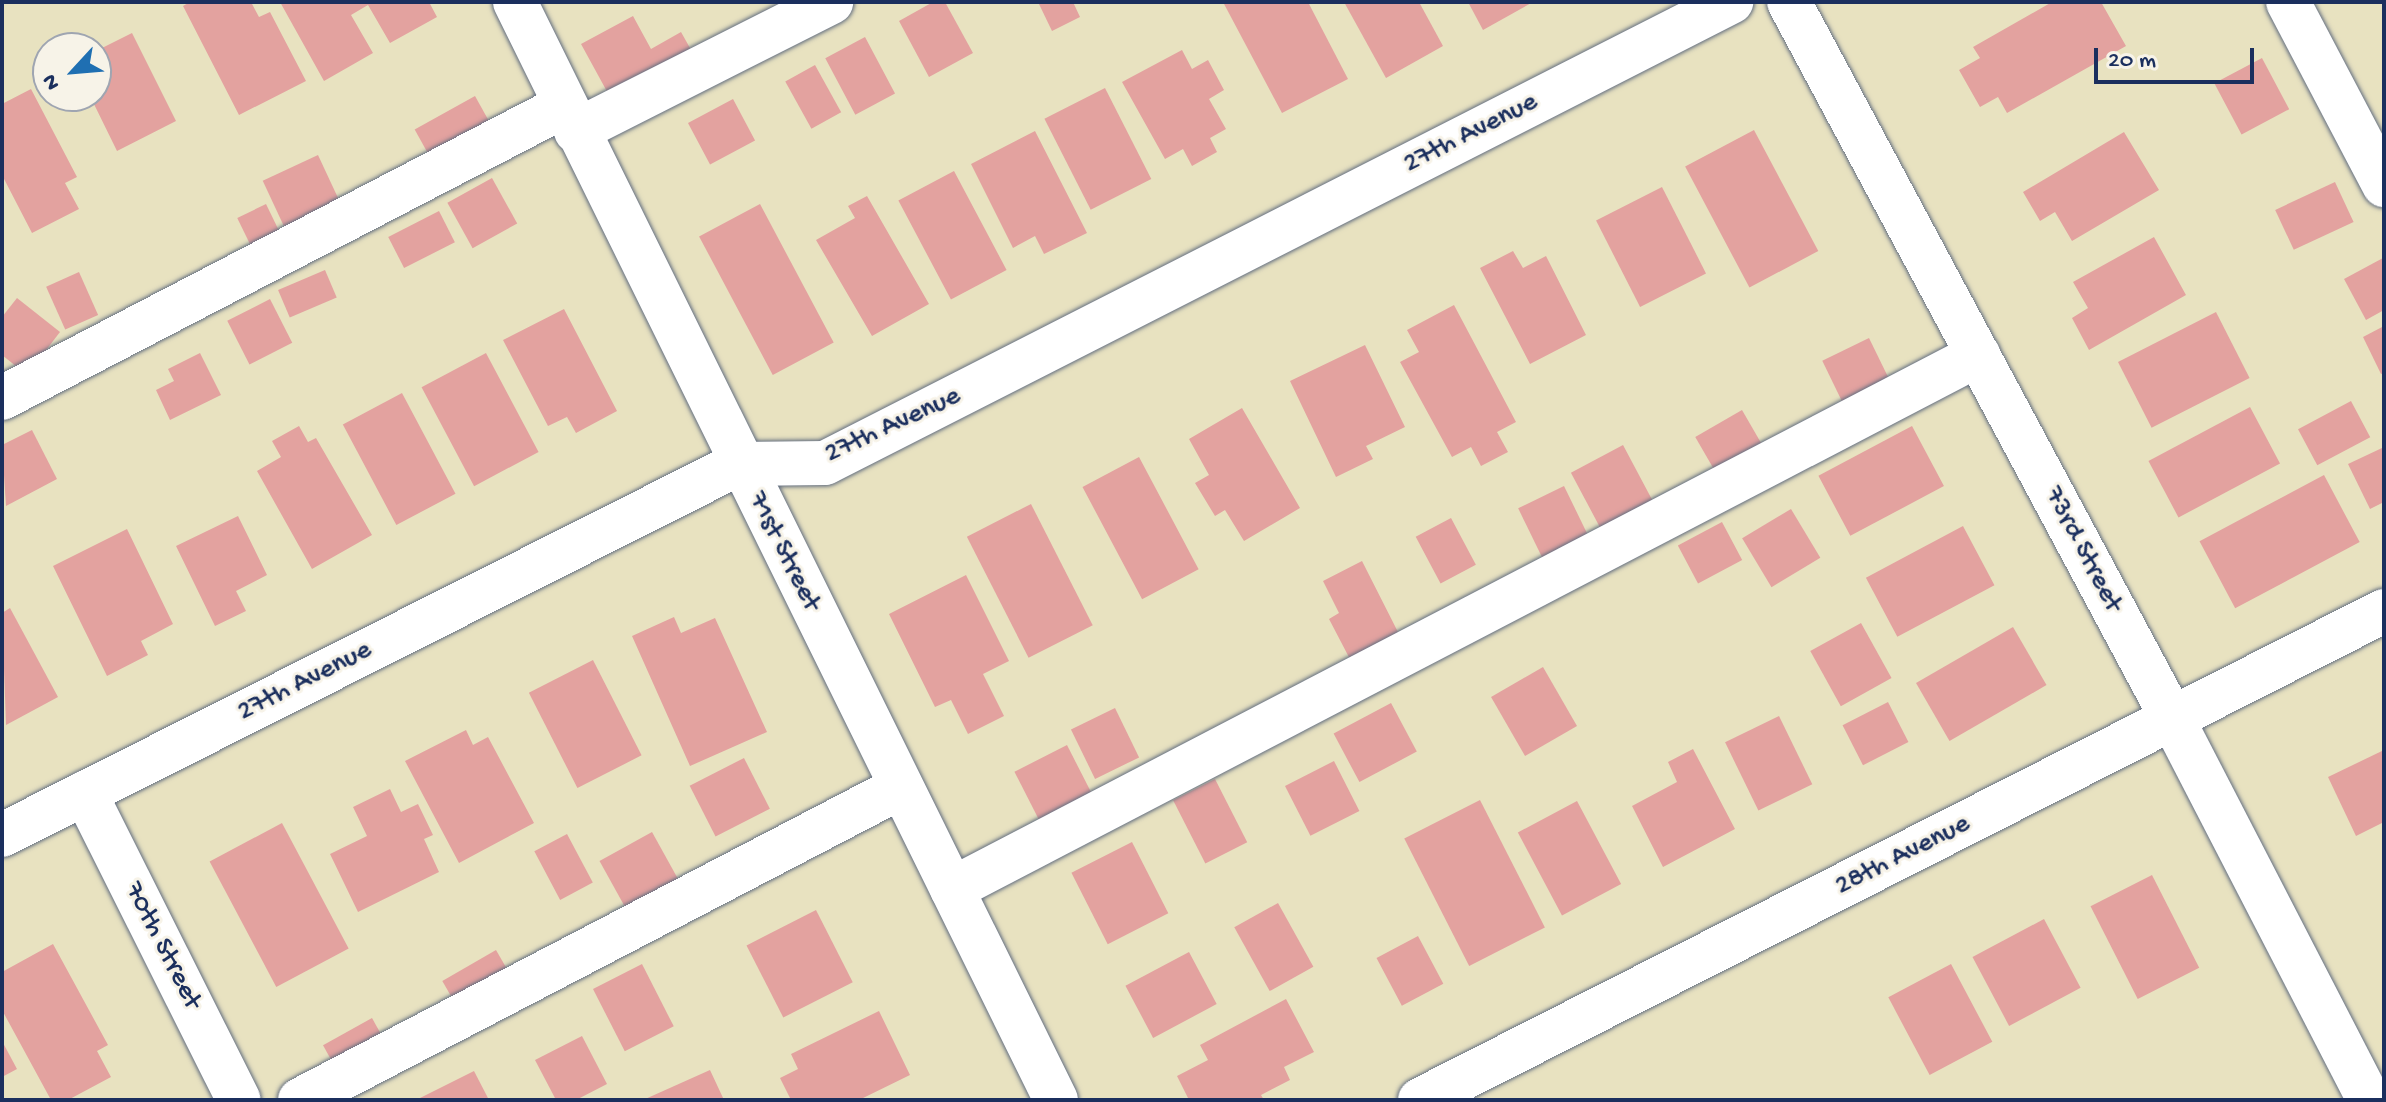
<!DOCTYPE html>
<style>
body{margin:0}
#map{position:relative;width:2386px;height:1102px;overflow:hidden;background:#e8e2c0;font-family:"Gochi Hand",sans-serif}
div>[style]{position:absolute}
.building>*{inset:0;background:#e3a29f;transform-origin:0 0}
.roads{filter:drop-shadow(0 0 2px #636e80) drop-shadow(0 0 2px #636e80)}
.minor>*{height:44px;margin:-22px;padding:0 22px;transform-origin:22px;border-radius:22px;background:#fff}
span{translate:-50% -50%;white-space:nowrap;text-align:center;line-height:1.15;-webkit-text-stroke:6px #f7f3e8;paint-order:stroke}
.street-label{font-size:28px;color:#1b2f5e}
.frame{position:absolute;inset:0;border:4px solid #1b2f5e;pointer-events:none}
.north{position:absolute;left:32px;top:32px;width:80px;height:80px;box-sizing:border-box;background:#f7f3e8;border:2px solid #9fa5b1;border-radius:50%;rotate:244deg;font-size:22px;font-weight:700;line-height:32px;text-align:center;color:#1b2f5e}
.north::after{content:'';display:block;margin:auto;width:28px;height:36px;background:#1f6fb2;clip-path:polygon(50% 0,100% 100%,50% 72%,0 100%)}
.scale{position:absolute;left:2094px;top:48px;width:160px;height:36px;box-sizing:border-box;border:4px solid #1b2f5e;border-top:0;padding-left:10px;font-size:24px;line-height:28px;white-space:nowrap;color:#1b2f5e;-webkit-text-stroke:6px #f7f3e8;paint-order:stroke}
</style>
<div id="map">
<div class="building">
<div style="clip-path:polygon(190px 2px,251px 2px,259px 17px,270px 12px,306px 81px,239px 115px,183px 6px)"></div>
<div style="clip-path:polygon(280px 2px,429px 2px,437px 17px,390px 43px,368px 5px,351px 15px,373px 53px,324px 81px)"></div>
<div style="clip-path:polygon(933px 2px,945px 2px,973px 53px,929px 77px,899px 21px)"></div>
<div style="clip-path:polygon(1038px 2px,1073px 2px,1080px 17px,1052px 31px)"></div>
<div style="clip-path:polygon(1223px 2px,1308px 2px,1348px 79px,1282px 113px)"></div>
<div style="clip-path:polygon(1344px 2px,1419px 2px,1443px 46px,1386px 78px)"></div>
<div style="clip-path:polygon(1468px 2px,1533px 2px,1483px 30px)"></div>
<div style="clip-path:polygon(2052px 2px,2101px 2px,2126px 46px,2007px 113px,1998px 97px,1980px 107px,1959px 70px,1980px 58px,1973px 47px)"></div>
<div style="clip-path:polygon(633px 16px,651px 49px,681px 32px,699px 64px,616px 108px,581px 44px)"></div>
<div style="clip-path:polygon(132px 33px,176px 121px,117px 151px,90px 96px,96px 96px,96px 51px)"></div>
<div style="left:865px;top:37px;width:64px;height:45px;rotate:62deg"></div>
<div style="clip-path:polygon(1182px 50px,1192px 69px,1208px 60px,1224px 90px,1209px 99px,1226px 129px,1210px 138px,1217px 152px,1192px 166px,1183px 149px,1165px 159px,1122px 82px)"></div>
<div style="left:2262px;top:58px;width:58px;height:54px;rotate:62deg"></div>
<div style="left:815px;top:65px;width:54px;height:34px;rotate:61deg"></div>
<div style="left:1105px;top:88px;width:102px;height:68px;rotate:63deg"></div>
<div style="clip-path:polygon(31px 89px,77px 177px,65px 183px,79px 209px,32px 233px,2px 175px,2px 104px)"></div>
<div style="left:475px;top:96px;width:37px;height:69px;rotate:61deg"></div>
<div style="left:733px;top:99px;width:47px;height:51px;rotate:62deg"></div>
<div style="left:1754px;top:130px;width:137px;height:78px;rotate:62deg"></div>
<div style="clip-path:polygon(1035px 131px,1087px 233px,1044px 254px,1035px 236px,1013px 248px,971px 164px)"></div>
<div style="clip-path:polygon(2124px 132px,2159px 190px,2072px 241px,2055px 212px,2040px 221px,2023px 192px)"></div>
<div style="left:318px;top:155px;width:56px;height:61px;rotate:65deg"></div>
<div style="left:954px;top:171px;width:112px;height:63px;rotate:62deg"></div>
<div style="left:492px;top:178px;width:52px;height:51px;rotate:61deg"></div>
<div style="left:2335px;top:182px;width:44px;height:66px;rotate:65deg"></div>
<div style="left:1662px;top:187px;width:97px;height:74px;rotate:63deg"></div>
<div style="clip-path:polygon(867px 196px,929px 304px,872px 336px,816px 240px,855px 218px,848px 206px)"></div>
<div style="left:266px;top:204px;width:43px;height:32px;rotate:64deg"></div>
<div style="left:760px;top:204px;width:157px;height:69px;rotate:62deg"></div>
<div style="left:439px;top:211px;width:35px;height:57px;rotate:63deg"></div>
<div style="clip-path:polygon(2154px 237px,2186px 295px,2089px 350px,2072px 318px,2088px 308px,2073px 282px)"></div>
<div style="clip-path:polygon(1513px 251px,1523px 268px,1546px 256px,1586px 335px,1530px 364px,1480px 268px)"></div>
<div style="clip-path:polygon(2383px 258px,2384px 310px,2366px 320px,2344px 279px)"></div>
<div style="left:325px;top:270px;width:30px;height:51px;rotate:67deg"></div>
<div style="left:79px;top:272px;width:47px;height:36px;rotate:66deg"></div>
<div style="clip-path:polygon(17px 298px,60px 332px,27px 375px,2px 355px,2px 317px)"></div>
<div style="left:270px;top:299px;width:49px;height:48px;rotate:63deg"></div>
<div style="clip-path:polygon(1454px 305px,1516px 422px,1497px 432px,1508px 452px,1481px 466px,1471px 447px,1452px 457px,1400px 362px,1419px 352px,1407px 330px)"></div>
<div style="clip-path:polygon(564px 309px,617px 411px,576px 433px,567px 417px,548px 426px,503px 340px)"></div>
<div style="left:2216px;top:312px;width:74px;height:110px;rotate:63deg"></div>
<div style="clip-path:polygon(2384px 326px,2384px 373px,2381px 374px,2363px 337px)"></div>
<div style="left:1869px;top:338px;width:46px;height:52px;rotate:64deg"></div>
<div style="clip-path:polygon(1365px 345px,1405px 427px,1366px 446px,1373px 459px,1336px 477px,1290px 381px)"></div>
<div style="clip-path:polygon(200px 353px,221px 395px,170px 420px,156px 390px,174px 381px,168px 369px)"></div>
<div style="left:486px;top:353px;width:112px;height:73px;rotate:62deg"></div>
<div style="left:402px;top:393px;width:114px;height:67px;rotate:62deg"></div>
<div style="left:2351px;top:401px;width:41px;height:60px;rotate:62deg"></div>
<div style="left:2250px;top:407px;width:64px;height:115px;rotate:62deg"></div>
<div style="clip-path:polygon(1242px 408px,1300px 508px,1244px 541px,1225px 510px,1215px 516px,1195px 483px,1209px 475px,1189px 439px)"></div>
<div style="left:1742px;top:410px;width:46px;height:54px;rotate:60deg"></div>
<div style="clip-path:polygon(299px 426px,308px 442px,316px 438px,372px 535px,312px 569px,257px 471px,281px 457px,272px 441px)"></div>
<div style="left:1912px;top:426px;width:68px;height:106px;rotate:62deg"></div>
<div style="clip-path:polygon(32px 430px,57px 479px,6px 506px,2px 445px)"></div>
<div style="left:1623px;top:445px;width:64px;height:59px;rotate:62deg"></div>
<div style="clip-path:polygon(2382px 448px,2384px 502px,2370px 509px,2348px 464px)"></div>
<div style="left:1139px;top:457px;width:127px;height:64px;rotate:62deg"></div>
<div style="left:2324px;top:475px;width:76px;height:141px;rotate:62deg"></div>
<div style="left:1564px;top:486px;width:60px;height:51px;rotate:64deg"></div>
<div style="left:1031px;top:504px;width:136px;height:72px;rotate:63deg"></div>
<div style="left:1791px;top:509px;width:57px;height:57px;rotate:59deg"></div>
<div style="clip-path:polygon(238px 516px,267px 575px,236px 591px,246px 611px,215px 626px,176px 546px)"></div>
<div style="left:1451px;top:518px;width:53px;height:40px;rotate:62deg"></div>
<div style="left:1722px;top:522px;width:43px;height:50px;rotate:62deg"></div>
<div style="left:1963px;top:526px;width:67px;height:110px;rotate:62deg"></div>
<div style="clip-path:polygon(127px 529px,173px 624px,141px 641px,148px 655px,107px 676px,53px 566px)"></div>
<div style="clip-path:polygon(1362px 561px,1401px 638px,1352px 663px,1329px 619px,1339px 613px,1323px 581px)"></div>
<div style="clip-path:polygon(966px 575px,1009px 661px,983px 674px,1004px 716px,968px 734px,951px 700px,935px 707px,889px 614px)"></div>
<div style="clip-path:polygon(10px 608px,58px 697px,6px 725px,2px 613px)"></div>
<div style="clip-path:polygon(674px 617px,681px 633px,715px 618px,767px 732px,690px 766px,632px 636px)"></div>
<div style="left:1861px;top:623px;width:63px;height:58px;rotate:61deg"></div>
<div style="left:2013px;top:627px;width:67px;height:112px;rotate:60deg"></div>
<div style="left:593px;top:660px;width:107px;height:72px;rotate:63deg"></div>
<div style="left:1543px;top:667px;width:68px;height:60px;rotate:60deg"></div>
<div style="left:1888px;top:702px;width:45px;height:51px;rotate:63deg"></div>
<div style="left:1391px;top:703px;width:55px;height:65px;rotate:62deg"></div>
<div style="left:1115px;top:708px;width:55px;height:49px;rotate:64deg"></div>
<div style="left:1779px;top:716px;width:76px;height:60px;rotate:64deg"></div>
<div style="clip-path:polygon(466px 730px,473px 745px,488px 737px,534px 823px,459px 863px,405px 761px)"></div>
<div style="left:1067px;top:745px;width:68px;height:59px;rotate:63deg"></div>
<div style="clip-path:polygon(1693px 749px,1735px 829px,1663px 867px,1632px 806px,1677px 782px,1668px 762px)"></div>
<div style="clip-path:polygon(2384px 750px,2384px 822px,2356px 836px,2328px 777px)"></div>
<div style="left:744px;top:758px;width:57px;height:61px;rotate:63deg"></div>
<div style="left:1334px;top:761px;width:56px;height:55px;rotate:63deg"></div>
<div style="left:1215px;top:779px;width:71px;height:47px;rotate:63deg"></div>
<div style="clip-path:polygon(390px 789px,401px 812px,418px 804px,433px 835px,424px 839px,439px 872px,358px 912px,330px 854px,367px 836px,353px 807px)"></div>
<div style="left:1480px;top:800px;width:143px;height:85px;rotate:63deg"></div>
<div style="left:1577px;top:801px;width:94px;height:67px;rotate:62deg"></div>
<div style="left:282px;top:823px;width:142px;height:82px;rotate:62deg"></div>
<div style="left:652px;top:832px;width:58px;height:60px;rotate:61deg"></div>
<div style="left:567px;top:834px;width:55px;height:37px;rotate:62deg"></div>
<div style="left:1132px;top:842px;width:80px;height:68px;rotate:63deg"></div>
<div style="left:2152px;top:875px;width:104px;height:69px;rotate:63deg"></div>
<div style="left:1278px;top:903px;width:73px;height:50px;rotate:61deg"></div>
<div style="left:816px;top:910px;width:81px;height:78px;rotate:63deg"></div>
<div style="left:2044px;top:919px;width:78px;height:81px;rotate:62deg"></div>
<div style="left:1418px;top:936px;width:54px;height:47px;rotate:62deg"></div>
<div style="clip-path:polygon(53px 944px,108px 1045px,97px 1051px,111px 1077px,68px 1100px,51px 1100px,2px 1010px,2px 972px)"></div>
<div style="left:496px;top:950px;width:34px;height:62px;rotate:60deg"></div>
<div style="left:1189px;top:952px;width:59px;height:72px;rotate:62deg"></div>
<div style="left:642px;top:964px;width:70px;height:55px;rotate:63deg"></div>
<div style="left:1951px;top:964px;width:88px;height:71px;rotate:62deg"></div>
<div style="clip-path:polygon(1286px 999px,1314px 1052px,1284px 1067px,1290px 1080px,1261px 1095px,1264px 1100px,1189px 1100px,1177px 1076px,1208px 1060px,1200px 1045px)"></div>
<div style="clip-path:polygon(879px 1011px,910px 1075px,859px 1100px,791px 1100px,780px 1078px,798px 1069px,791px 1054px)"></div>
<div style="left:372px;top:1018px;width:35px;height:56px;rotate:61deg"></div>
<div style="clip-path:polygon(582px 1036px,607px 1084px,576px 1100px,556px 1100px,535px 1060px)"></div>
<div style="clip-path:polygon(2px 1041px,17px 1069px,2px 1077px)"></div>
<div style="clip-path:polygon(710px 1070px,724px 1100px,643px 1100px)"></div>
<div style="clip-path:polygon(474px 1071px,489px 1100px,416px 1100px)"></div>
</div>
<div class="roads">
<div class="minor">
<div style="left:515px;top:2px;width:1224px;rotate:63.77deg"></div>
<div style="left:1789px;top:2px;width:814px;rotate:61.86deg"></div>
<div style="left:2173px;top:720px;width:428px;rotate:62.7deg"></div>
<div style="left:2288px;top:2px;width:207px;rotate:62.3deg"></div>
<div style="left:576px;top:131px;width:286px;rotate:-26.8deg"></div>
<div style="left:2px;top:398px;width:633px;rotate:-27.46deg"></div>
<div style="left:85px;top:793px;width:343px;rotate:63.4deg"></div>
<div style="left:2px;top:835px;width:824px;rotate:-26.75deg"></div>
<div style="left:738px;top:464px;width:87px;rotate:-0.7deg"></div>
<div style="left:825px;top:463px;width:1017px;rotate:-26.97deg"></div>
<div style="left:952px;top:889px;width:1157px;rotate:-27.5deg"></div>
<div style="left:300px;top:1100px;width:678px;rotate:-27.51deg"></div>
<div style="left:1420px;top:1100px;width:1081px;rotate:-26.9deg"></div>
</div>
</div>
<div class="street-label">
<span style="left:1471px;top:134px;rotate:-27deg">27th Avenue</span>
<span style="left:893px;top:426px;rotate:-25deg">27th Avenue</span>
<span style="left:2082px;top:550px;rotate:62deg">73rd Street</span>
<span style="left:783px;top:552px;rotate:63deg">71st Street</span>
<span style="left:305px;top:682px;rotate:-27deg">27th Avenue</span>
<span style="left:1903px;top:856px;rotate:-27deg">28th Avenue</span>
<span style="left:162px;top:946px;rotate:63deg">70th Street</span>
</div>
<div class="frame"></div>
<div class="north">N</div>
<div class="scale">20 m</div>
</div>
